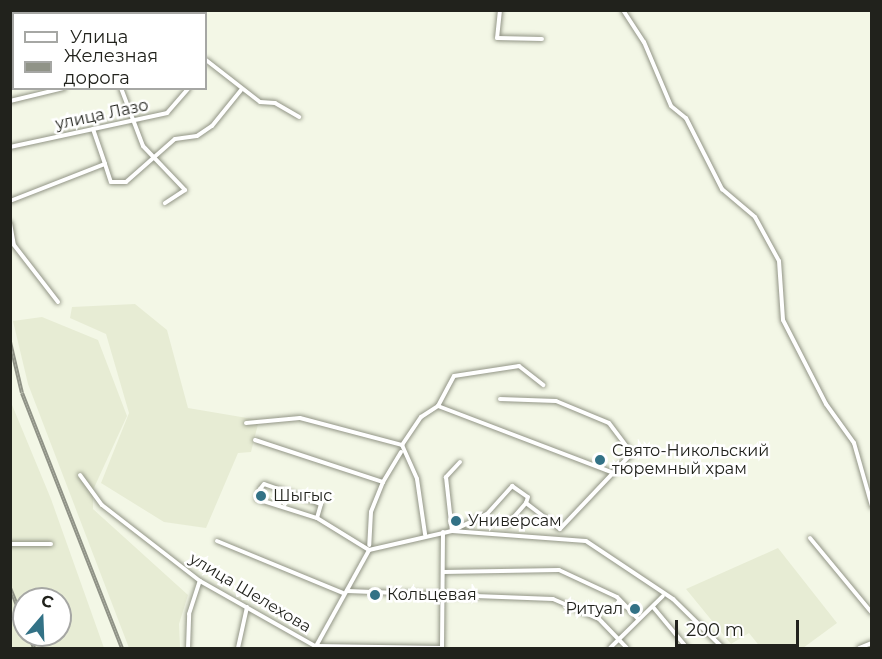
<!DOCTYPE html>
<meta charset="utf-8">
<style>
body{margin:0}
#map{position:relative;width:882px;height:659px;overflow:hidden;background:#f3f7e6;font-family:Montserrat,sans-serif}
div>[style]{position:absolute}
.built>*{inset:0;background:#e7ecd4}
.roads{filter:drop-shadow(0 0 2px #919485) drop-shadow(0 0 2px #919485)}
.minor>*{height:4px;margin:-2px;padding:0 2px;transform-origin:2px;border-radius:2px;background:#fff}
.rail>*{height:4px;margin-top:-2px;transform-origin:0;background:repeating-linear-gradient(90deg,#fff 0 4.5px,#909387 0 9px);box-sizing:border-box;border-block:2px solid #909387}
.dots>*{width:16px;height:16px;translate:-50% -50%;box-sizing:border-box;border:3px solid #fff;border-radius:50%}
span{translate:-50% -50%;white-space:nowrap;text-align:center;line-height:1.15;-webkit-text-stroke:5px #fff;paint-order:stroke}
.street-label{font-size:16px;color:#21221c}
.poi-label{font-size:16px;color:#21221c}
.left{translate:0 -50%;text-align:left}
.right{translate:-100% -50%;text-align:right}
.frame{position:absolute;inset:0;border:12px solid #21221c;pointer-events:none}
.legend{position:absolute;left:12px;top:12px;width:195px;height:78px;box-sizing:border-box;background:#fff;border:2px solid #a6a7a4;margin:0;padding:8px 10px;list-style:none;font-size:18px;color:#21221c}
.legend li{display:flex;align-items:center;gap:12px;height:30px}
.legend b{width:30px;border:2px solid #a6a7a4}
.north{position:absolute;left:12px;top:587px;width:60px;height:60px;box-sizing:border-box;background:#fff;border:2px solid #a6a7a4;border-radius:50%;rotate:19deg;font-size:16px;font-weight:700;line-height:24px;text-align:center;color:#21221c}
.north::after{content:'';display:block;margin:auto;width:21px;height:27px;background:#337286;clip-path:polygon(50% 0,100% 100%,50% 72%,0 100%)}
.scale{position:absolute;left:675px;top:620px;width:124px;height:27px;box-sizing:border-box;border:3px solid #21221c;border-top:0;padding-left:8px;font-size:18px;line-height:21px;white-space:nowrap;color:#21221c;-webkit-text-stroke:4px #fff;paint-order:stroke}
</style>
<div id="map">
<div class="built">
<div style="clip-path:polygon(135px 304px,167px 330px,188px 408px,259px 420px,251px 452px,238px 453px,206px 528px,164px 522px,101px 483px,129px 413px,106px 334px,70px 318px,72px 307px)"></div>
<div style="clip-path:polygon(42px 317px,98px 340px,127px 416px,93px 490px,93px 509px,188px 595px,179px 624px,180px 648px,129px 648px,28px 384px,13px 321px)"></div>
<div style="clip-path:polygon(evenodd,10px 400px,51px 499px,104px 648px,11px 648px,10px 400px,24px 599px,60px 599px,60px 635px,24px 635px,24px 599px)"></div>
<div style="clip-path:polygon(778px 548px,837px 623px,803px 648px,761px 648px,749px 633px,731px 644px,686px 589px)"></div>
</div>
<div class="roads">
<div class="minor">
<div style="left:147px;top:10px;width:5px;rotate:53deg"></div>
<div style="left:500px;top:10px;width:28px;rotate:96deg"></div>
<div style="left:497px;top:38px;width:45px;rotate:1.3deg"></div>
<div style="left:623px;top:10px;width:38px;rotate:57deg"></div>
<div style="left:644px;top:42px;width:69px;rotate:67.1deg"></div>
<div style="left:671px;top:106px;width:19px;rotate:39deg"></div>
<div style="left:686px;top:118px;width:80px;rotate:63.1deg"></div>
<div style="left:722px;top:189px;width:43px;rotate:40.3deg"></div>
<div style="left:755px;top:217px;width:50px;rotate:61.4deg"></div>
<div style="left:779px;top:261px;width:59px;rotate:86.1deg"></div>
<div style="left:783px;top:320px;width:94px;rotate:62.9deg"></div>
<div style="left:826px;top:404px;width:48px;rotate:54.3deg"></div>
<div style="left:854px;top:443px;width:66px;rotate:74.1deg"></div>
<div style="left:15px;top:14px;width:6px;rotate:-39deg"></div>
<div style="left:117px;top:14px;width:6px;rotate:-39deg"></div>
<div style="left:190px;top:14px;width:5px;rotate:-53deg"></div>
<div style="left:10px;top:39px;width:4px"></div>
<div style="left:206px;top:60px;width:68px;rotate:37.9deg"></div>
<div style="left:260px;top:102px;width:15px;rotate:4deg"></div>
<div style="left:275px;top:103px;width:28px;rotate:30deg"></div>
<div style="left:121px;top:88px;width:62px;rotate:69.2deg"></div>
<div style="left:143px;top:146px;width:61px;rotate:46.3deg"></div>
<div style="left:185px;top:190px;width:24px;rotate:147deg"></div>
<div style="left:10px;top:101px;width:56px;rotate:-13.5deg"></div>
<div style="left:93px;top:129px;width:37px;rotate:71deg"></div>
<div style="left:10px;top:147px;width:161px;rotate:-12.2deg"></div>
<div style="left:167px;top:113px;width:33px;rotate:-49deg"></div>
<div style="left:10px;top:201px;width:102px;rotate:-21.3deg"></div>
<div style="left:105px;top:164px;width:19px;rotate:72deg"></div>
<div style="left:111px;top:182px;width:15px"></div>
<div style="left:126px;top:182px;width:65px;rotate:-41.3deg"></div>
<div style="left:175px;top:139px;width:22px;rotate:-8deg"></div>
<div style="left:197px;top:136px;width:18px;rotate:-34deg"></div>
<div style="left:212px;top:126px;width:46px;rotate:-51.1deg"></div>
<div style="left:10px;top:223px;width:22px;rotate:80deg"></div>
<div style="left:14px;top:245px;width:72px;rotate:52.3deg"></div>
<div style="left:500px;top:399px;width:56px;rotate:2deg"></div>
<div style="left:556px;top:401px;width:57px;rotate:22.5deg"></div>
<div style="left:609px;top:423px;width:38px;rotate:53deg"></div>
<div style="left:632px;top:453px;width:105px;rotate:133.5deg"></div>
<div style="left:560px;top:529px;width:43px;rotate:-142.6deg"></div>
<div style="left:526px;top:503px;width:29px;rotate:131deg"></div>
<div style="left:438px;top:406px;width:187px;rotate:20.9deg"></div>
<div style="left:246px;top:423px;width:54px;rotate:-5.3deg"></div>
<div style="left:300px;top:418px;width:106px;rotate:14.8deg"></div>
<div style="left:255px;top:440px;width:135px;rotate:18.2deg"></div>
<div style="left:383px;top:482px;width:32px;rotate:112deg"></div>
<div style="left:371px;top:512px;width:33px;rotate:93deg"></div>
<div style="left:402px;top:445px;width:34px;rotate:-56deg"></div>
<div style="left:421px;top:417px;width:20px;rotate:-33deg"></div>
<div style="left:438px;top:406px;width:34px;rotate:-62deg"></div>
<div style="left:454px;top:376px;width:66px;rotate:-8.7deg"></div>
<div style="left:519px;top:366px;width:31px;rotate:38deg"></div>
<div style="left:402px;top:445px;width:37px;rotate:66deg"></div>
<div style="left:417px;top:479px;width:56px;rotate:81.7deg"></div>
<div style="left:460px;top:462px;width:21px;rotate:133deg"></div>
<div style="left:446px;top:477px;width:54px;rotate:83.7deg"></div>
<div style="left:452px;top:531px;width:39px;rotate:-26deg"></div>
<div style="left:487px;top:514px;width:38px;rotate:-48deg"></div>
<div style="left:512px;top:486px;width:19px;rotate:35deg"></div>
<div style="left:528px;top:497px;width:6px;rotate:108deg"></div>
<div style="left:80px;top:475px;width:37px;rotate:54deg"></div>
<div style="left:102px;top:505px;width:124px;rotate:37.8deg"></div>
<div style="left:200px;top:581px;width:132px;rotate:29.5deg"></div>
<div style="left:315px;top:646px;width:127px;rotate:0.9deg"></div>
<div style="left:442px;top:648px;width:116px;rotate:-89.5deg"></div>
<div style="left:383px;top:482px;width:35px;rotate:-59deg"></div>
<div style="left:317px;top:518px;width:15px;rotate:-74deg"></div>
<div style="left:321px;top:504px;width:60px;rotate:-160.7deg"></div>
<div style="left:264px;top:484px;width:6px;rotate:129deg"></div>
<div style="left:260px;top:489px;width:10px;rotate:107deg"></div>
<div style="left:257px;top:499px;width:63px;rotate:17.6deg"></div>
<div style="left:317px;top:518px;width:61px;rotate:31.6deg"></div>
<div style="left:810px;top:538px;width:97px;rotate:50.4deg"></div>
<div style="left:217px;top:541px;width:136px;rotate:22.4deg"></div>
<div style="left:10px;top:544px;width:41px"></div>
<div style="left:369px;top:550px;width:85px;rotate:-12.9deg"></div>
<div style="left:452px;top:531px;width:134px;rotate:4.3deg"></div>
<div style="left:586px;top:541px;width:105px;rotate:33.7deg"></div>
<div style="left:673px;top:599px;width:70px;rotate:44.4deg"></div>
<div style="left:443px;top:572px;width:116px;rotate:-1deg"></div>
<div style="left:559px;top:570px;width:64px;rotate:25deg"></div>
<div style="left:617px;top:597px;width:30px;rotate:46deg"></div>
<div style="left:347px;top:591px;width:206px;rotate:2.2deg"></div>
<div style="left:553px;top:599px;width:50px;rotate:23.5deg"></div>
<div style="left:599px;top:619px;width:40px;rotate:46deg"></div>
<div style="left:653px;top:607px;width:53px;rotate:50.3deg"></div>
<div style="left:188px;top:648px;width:34px;rotate:-88deg"></div>
<div style="left:189px;top:614px;width:35px;rotate:-72deg"></div>
<div style="left:238px;top:648px;width:42px;rotate:-77.6deg"></div>
<div style="left:315px;top:648px;width:112px;rotate:-61.1deg"></div>
<div style="left:610px;top:648px;width:74px;rotate:-44.5deg"></div>
<div style="left:859px;top:648px;width:14px;rotate:-21deg"></div>
</div>
</div>
<div class="rail">
<div style="left:10px;top:342px;width:52px;rotate:76.8deg"></div>
<div style="left:22px;top:393px;width:274px;rotate:68.6deg"></div>
<div style="left:10px;top:381px;width:54px;rotate:90deg"></div>
<div style="left:10px;top:588px;width:38px;rotate:68deg"></div>
<div style="left:29px;top:635px;width:14px;rotate:69deg"></div>
</div>
<div class="dots">
<div style="left:600px;top:460px;background:#337286"></div>
<div style="left:261px;top:496px;background:#337286"></div>
<div style="left:456px;top:521px;background:#337286"></div>
<div style="left:375px;top:595px;background:#337286"></div>
<div style="left:635px;top:609px;background:#337286"></div>
</div>
<div class="street-label">
<span style="left:102px;top:115px;rotate:-12deg">улица Лазо</span>
<span style="left:250px;top:593px;rotate:31deg">улица Шелехова</span>
</div>
<div class="poi-label">
<span class="left" style="left:612px;top:460px">Свято-Никольский<br>тюремный храм</span>
<span class="left" style="left:273px;top:496px">Шыгыс</span>
<span class="left" style="left:468px;top:521px">Универсам</span>
<span class="left" style="left:387px;top:595px">Кольцевая</span>
<span class="right" style="left:623px;top:609px">Ритуал</span>
</div>
<div class="frame"></div>
<ul class="legend">
<li><b style="height:8px;background:#fff"></b>Улица</li>
<li><b style="height:8px;background:#909387"></b>Железная дорога</li>
</ul>
<div class="north">С</div>
<div class="scale">200 m</div>
</div>
